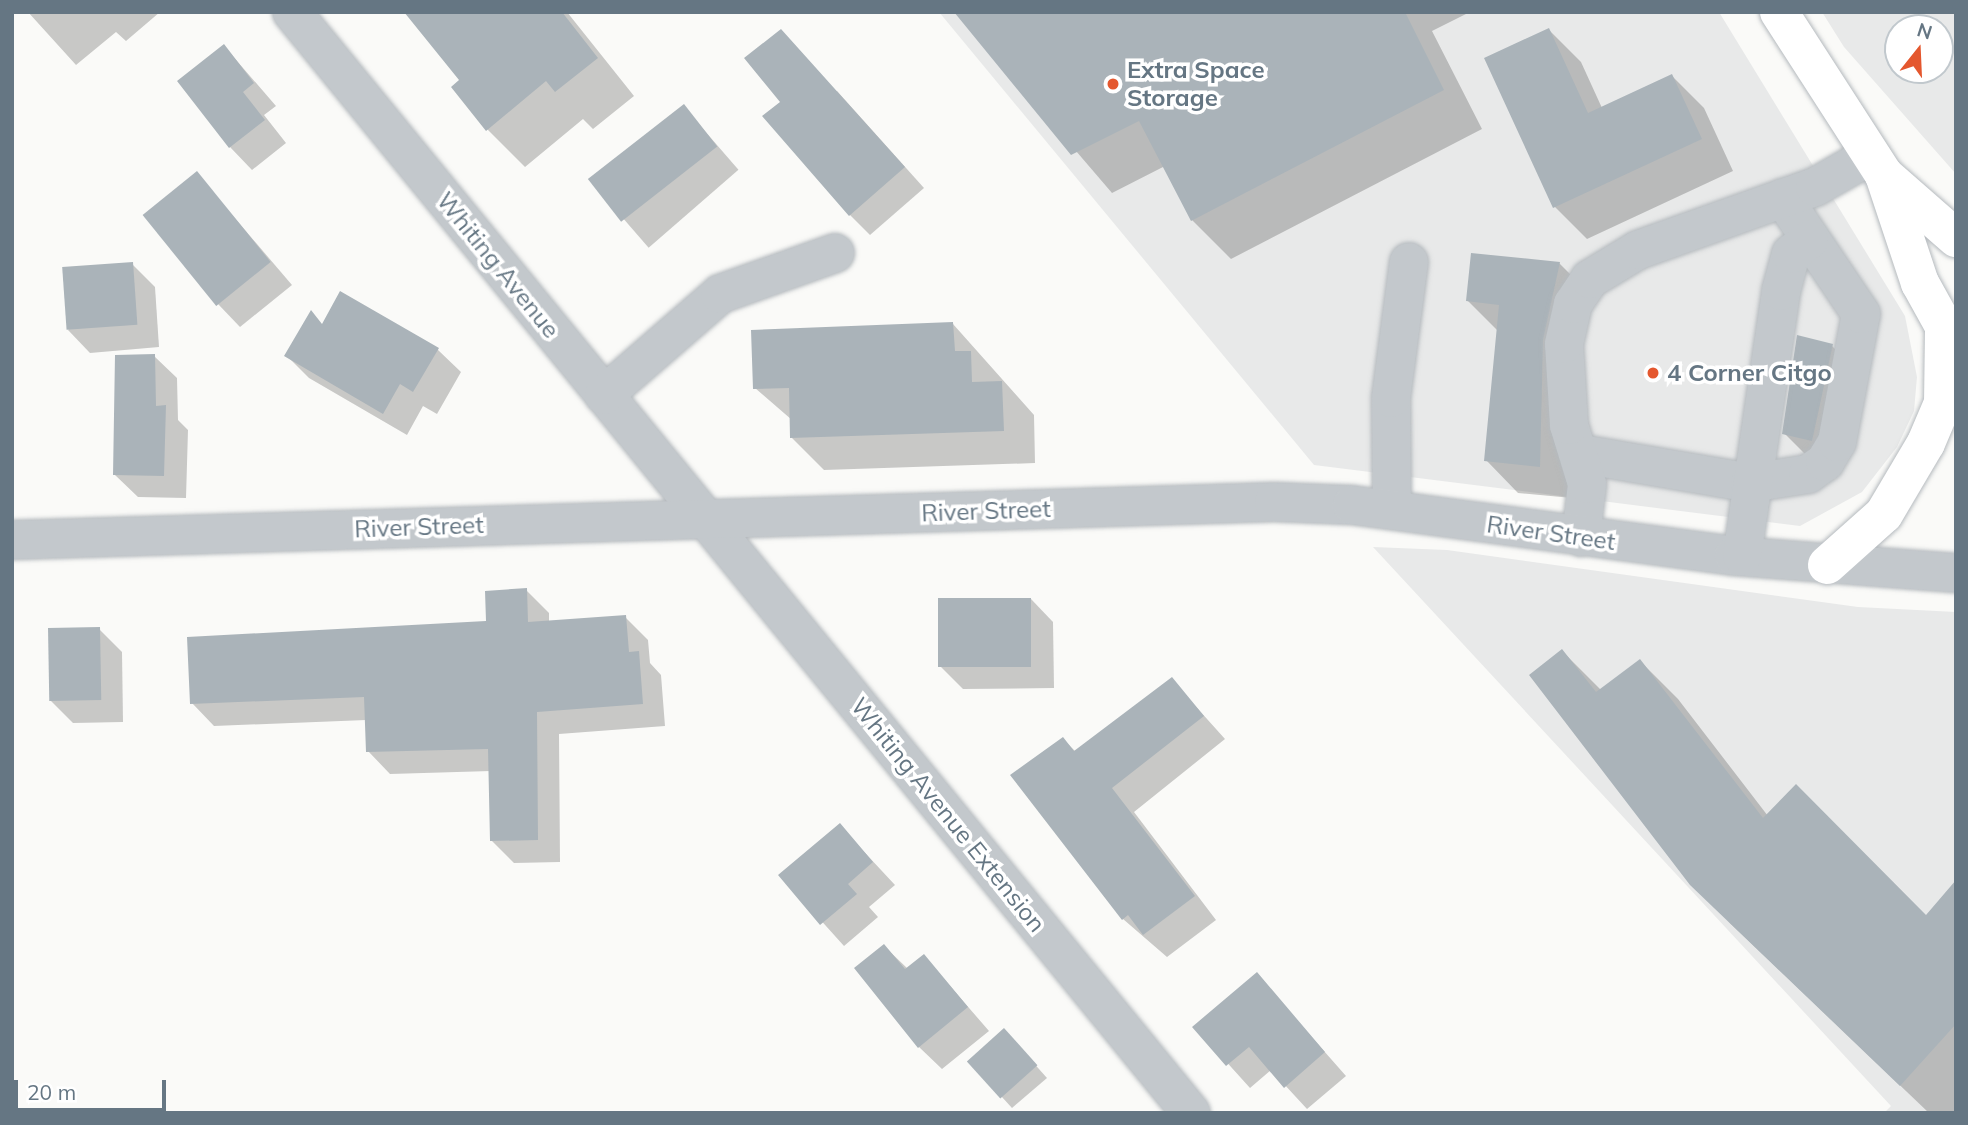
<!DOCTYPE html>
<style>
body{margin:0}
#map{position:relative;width:1968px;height:1125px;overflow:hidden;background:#fafaf8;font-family:Mulish,sans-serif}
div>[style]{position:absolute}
.built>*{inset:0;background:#e8e9e9}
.shadow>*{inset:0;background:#0003;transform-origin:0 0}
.building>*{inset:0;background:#aab3b9;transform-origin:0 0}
.roads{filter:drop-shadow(0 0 2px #b5babe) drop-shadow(0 0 2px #b5babe)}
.minor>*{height:38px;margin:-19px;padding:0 19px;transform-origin:19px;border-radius:19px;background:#c3c8cc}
.major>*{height:38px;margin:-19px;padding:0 19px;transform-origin:19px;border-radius:19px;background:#fff}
.dots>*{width:19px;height:19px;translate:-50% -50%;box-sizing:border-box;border:4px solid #fff;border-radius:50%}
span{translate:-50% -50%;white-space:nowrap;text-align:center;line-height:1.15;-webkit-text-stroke:7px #fff;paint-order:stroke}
.poi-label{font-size:24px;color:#657683;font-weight:700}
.left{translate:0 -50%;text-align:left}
.street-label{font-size:24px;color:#657683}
.frame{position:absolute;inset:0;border:14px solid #657683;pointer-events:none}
.north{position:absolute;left:1884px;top:14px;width:70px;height:70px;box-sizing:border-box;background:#fff;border:2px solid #c1c8cd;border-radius:50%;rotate:18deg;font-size:19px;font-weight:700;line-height:28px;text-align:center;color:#657683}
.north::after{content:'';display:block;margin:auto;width:24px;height:32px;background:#e4572e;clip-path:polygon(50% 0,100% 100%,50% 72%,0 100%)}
.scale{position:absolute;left:14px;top:1080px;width:152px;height:32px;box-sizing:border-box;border:4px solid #657683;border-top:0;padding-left:9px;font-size:21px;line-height:24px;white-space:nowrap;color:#657683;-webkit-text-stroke:5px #fff;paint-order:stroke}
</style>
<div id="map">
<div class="built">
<div style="clip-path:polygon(939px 12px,1719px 12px,1905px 316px,1917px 377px,1914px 411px,1897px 447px,1862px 492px,1800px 526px,1314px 465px)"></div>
<div style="clip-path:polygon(evenodd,1822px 12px,1956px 12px,1956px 174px,1844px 47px,1822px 12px,1898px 28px,1940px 28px,1940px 70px,1898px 70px,1898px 28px)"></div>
<div style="clip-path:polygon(1373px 547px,1447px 550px,1858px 607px,1956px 612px,1956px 1113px,1884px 1113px,1891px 1106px)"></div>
</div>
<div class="shadow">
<div style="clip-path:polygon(28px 12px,160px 12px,126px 41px,116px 32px,76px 65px)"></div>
<div style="clip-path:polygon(406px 12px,567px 12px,634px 96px,593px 129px,583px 119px,525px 167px,487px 129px,462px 81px)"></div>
<div style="clip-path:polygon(957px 12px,1470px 12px,1432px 31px,1482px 129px,1231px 259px,1192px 220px,1165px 166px,1112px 193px)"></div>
<div style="clip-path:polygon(1549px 30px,1581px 62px,1602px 108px,1672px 76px,1704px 108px,1733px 171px,1587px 239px,1555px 207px)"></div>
<div style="clip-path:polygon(224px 46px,276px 106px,264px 115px,286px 143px,252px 170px,230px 147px)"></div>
<div style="clip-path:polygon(837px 91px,924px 188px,870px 235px,850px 215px,782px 103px)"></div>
<div style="left:684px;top:107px;width:83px;height:119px;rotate:49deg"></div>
<div style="clip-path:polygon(197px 174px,292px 285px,240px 327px,218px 304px)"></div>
<div style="clip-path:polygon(1559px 263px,1591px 295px,1574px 373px,1572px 498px,1518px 493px,1486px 460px,1498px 331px,1468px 301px)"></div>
<div style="clip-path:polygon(132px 264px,155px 287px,159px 347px,90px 353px,68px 330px)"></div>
<div style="clip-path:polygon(953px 324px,1034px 415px,1035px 463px,824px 470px,792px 438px,792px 420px,755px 388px)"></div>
<div style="clip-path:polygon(323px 325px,438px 350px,461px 372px,437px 414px,423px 406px,407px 435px,309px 378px,286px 355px)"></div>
<div style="clip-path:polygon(1832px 346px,1855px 369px,1834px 463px,1807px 456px,1784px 433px)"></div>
<div style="clip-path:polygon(154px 356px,177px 378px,178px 420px,188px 430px,186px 498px,138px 497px,115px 475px)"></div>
<div style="clip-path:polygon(526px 590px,549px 613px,549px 623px,625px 617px,648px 640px,650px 663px,661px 675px,665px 726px,559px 734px,560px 862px,514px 863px,491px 840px,491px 771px,390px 774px,368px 751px,366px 720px,214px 726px,192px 703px,488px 623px)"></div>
<div style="clip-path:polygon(1031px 599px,1053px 622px,1054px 688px,963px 689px,940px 666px)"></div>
<div style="clip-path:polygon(99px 629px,122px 652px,123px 722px,73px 723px,50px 700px)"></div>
<div style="clip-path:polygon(1562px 651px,1601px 690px,1640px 661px,1678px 699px,1768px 816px,1926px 917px,1956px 883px,1956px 1113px,1929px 1113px,1730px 923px)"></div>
<div style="clip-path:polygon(1172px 680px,1225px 739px,1134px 812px,1216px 920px,1167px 957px,1123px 919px,1063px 739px,1076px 752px)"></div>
<div style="clip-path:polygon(840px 826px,895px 885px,869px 907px,878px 917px,844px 946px,781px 876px)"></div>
<div style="clip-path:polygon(884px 946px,908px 969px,924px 956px,989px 1031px,942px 1069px,919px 1047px)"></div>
<div style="clip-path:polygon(1257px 975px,1346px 1076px,1307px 1109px,1271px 1070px,1250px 1088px,1195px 1027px)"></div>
<div style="clip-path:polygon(1015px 1042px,1047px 1078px,1012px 1108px,969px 1061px)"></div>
</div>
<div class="building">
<div style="clip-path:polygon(404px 12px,562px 12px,598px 58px,555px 92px,546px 81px,486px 131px,451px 87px,459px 80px)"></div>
<div style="clip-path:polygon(954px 12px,1405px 12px,1444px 90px,1191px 221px,1139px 121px,1071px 155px)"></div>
<div style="clip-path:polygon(1549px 28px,1588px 113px,1672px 74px,1702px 139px,1553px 208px,1484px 58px)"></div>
<div style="clip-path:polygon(781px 29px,905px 167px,849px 216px,762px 116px,780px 102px,744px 58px)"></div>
<div style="clip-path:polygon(224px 44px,254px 83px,243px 92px,265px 120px,229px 148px,177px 81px)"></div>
<div style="left:684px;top:104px;width:54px;height:122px;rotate:52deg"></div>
<div style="left:197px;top:171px;width:117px;height:70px;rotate:51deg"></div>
<div style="clip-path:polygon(1471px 253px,1560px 262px,1543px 340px,1540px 467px,1484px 461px,1499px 305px,1466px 301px)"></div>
<div style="left:133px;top:262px;width:63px;height:71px;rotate:86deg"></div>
<div style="clip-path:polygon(340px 291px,439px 348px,413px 392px,400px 384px,383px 414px,284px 356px,311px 310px,322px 324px)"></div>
<div style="clip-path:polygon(953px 322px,955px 351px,971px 351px,972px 382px,1002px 381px,1004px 431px,790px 438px,789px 388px,753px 389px,751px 330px)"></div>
<div style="clip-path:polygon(1797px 335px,1833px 344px,1812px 441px,1782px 434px)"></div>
<div style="clip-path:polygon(155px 354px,156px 406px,166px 405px,164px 476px,113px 475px,115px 355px)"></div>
<div style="clip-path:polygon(527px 588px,528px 622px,626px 615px,629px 652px,639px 651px,643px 704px,537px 712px,538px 840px,490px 841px,488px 749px,366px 752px,364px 697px,190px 704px,187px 637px,486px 621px,485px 591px)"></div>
<div style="left:938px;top:598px;width:93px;height:69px"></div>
<div style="left:100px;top:627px;width:73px;height:52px;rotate:89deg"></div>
<div style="clip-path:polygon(1562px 649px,1596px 692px,1640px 659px,1763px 818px,1796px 784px,1926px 915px,1956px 880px,1956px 1024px,1900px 1086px,1690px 885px,1529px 675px)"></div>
<div style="clip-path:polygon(1172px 677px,1204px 716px,1112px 788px,1195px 896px,1143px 935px,1128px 915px,1122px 920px,1010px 775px,1063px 737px,1074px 751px)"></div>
<div style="clip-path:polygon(840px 823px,873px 862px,848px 884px,857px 894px,820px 925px,778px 875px)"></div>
<div style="clip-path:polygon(884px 944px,905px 969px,924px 954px,968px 1007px,918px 1048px,854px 968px)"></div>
<div style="clip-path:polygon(1257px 972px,1325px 1052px,1284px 1088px,1249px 1047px,1226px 1066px,1192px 1027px)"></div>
<div style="left:1004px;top:1028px;width:50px;height:50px;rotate:48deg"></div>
</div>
<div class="roads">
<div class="minor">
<div style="left:292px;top:12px;width:1421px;rotate:50.77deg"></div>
<div style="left:604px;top:395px;width:154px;rotate:-41deg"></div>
<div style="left:720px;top:294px;width:122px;rotate:-19.6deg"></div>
<div style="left:1581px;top:454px;width:171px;rotate:9.7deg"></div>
<div style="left:1750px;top:483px;width:59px;rotate:-8.8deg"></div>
<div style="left:1808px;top:474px;width:21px;rotate:-35deg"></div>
<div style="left:1825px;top:462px;width:23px;rotate:-59deg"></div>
<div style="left:1837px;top:442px;width:130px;rotate:-79.4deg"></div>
<div style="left:1861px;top:314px;width:140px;rotate:-123.9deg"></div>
<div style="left:1392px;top:510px;width:112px;rotate:-90.5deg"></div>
<div style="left:1391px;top:398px;width:137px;rotate:-82.5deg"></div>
<div style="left:1581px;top:537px;width:53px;rotate:-83.5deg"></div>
<div style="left:1587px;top:484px;width:62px;rotate:-107deg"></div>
<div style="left:1569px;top:425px;width:81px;rotate:-93.5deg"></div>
<div style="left:1564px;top:344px;width:41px;rotate:-77.3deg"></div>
<div style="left:1573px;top:304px;width:30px;rotate:-56deg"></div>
<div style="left:1590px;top:279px;width:56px;rotate:-31.1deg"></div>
<div style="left:1638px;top:250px;width:188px;rotate:-19.6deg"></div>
<div style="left:1815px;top:187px;width:64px;rotate:-29.7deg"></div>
<div style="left:12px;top:540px;width:1263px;rotate:-1.72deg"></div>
<div style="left:1274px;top:502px;width:78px;rotate:2.2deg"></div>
<div style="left:1352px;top:505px;width:385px;rotate:7.6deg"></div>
<div style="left:1734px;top:556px;width:223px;rotate:4.4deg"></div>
<div style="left:1742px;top:556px;width:268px;rotate:-81.6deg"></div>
<div style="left:1781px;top:291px;width:38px;rotate:-75deg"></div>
<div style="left:1791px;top:254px;width:23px;rotate:-38deg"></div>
</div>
<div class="major">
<div style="left:1779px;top:12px;width:194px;rotate:57.2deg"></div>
<div style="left:1884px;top:175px;width:114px;rotate:71.6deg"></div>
<div style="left:1920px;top:283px;width:74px;rotate:61deg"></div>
<div style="left:1884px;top:175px;width:96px;rotate:41.2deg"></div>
<div style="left:1827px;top:565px;width:76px;rotate:-41.8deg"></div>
<div style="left:1884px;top:514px;width:82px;rotate:-59.4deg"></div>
<div style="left:1926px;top:443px;width:43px;rotate:-67deg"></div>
<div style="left:1943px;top:403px;width:72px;rotate:-89.2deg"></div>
</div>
</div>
<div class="dots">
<div style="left:1113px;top:84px;background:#e4572e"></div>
<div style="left:1653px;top:373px;background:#e4572e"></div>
</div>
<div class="poi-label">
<span class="left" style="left:1127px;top:84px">Extra Space<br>Storage</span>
<span class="left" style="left:1667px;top:373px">4 Corner Citgo</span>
</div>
<div class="street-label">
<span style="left:498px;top:265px;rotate:51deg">Whiting Avenue</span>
<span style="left:986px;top:511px;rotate:-2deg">River Street</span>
<span style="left:419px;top:527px;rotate:-2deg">River Street</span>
<span style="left:1551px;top:533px;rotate:8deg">River Street</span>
<span style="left:948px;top:815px;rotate:51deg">Whiting Avenue Extension</span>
</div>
<div class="frame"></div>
<div class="north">N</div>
<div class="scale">20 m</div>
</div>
